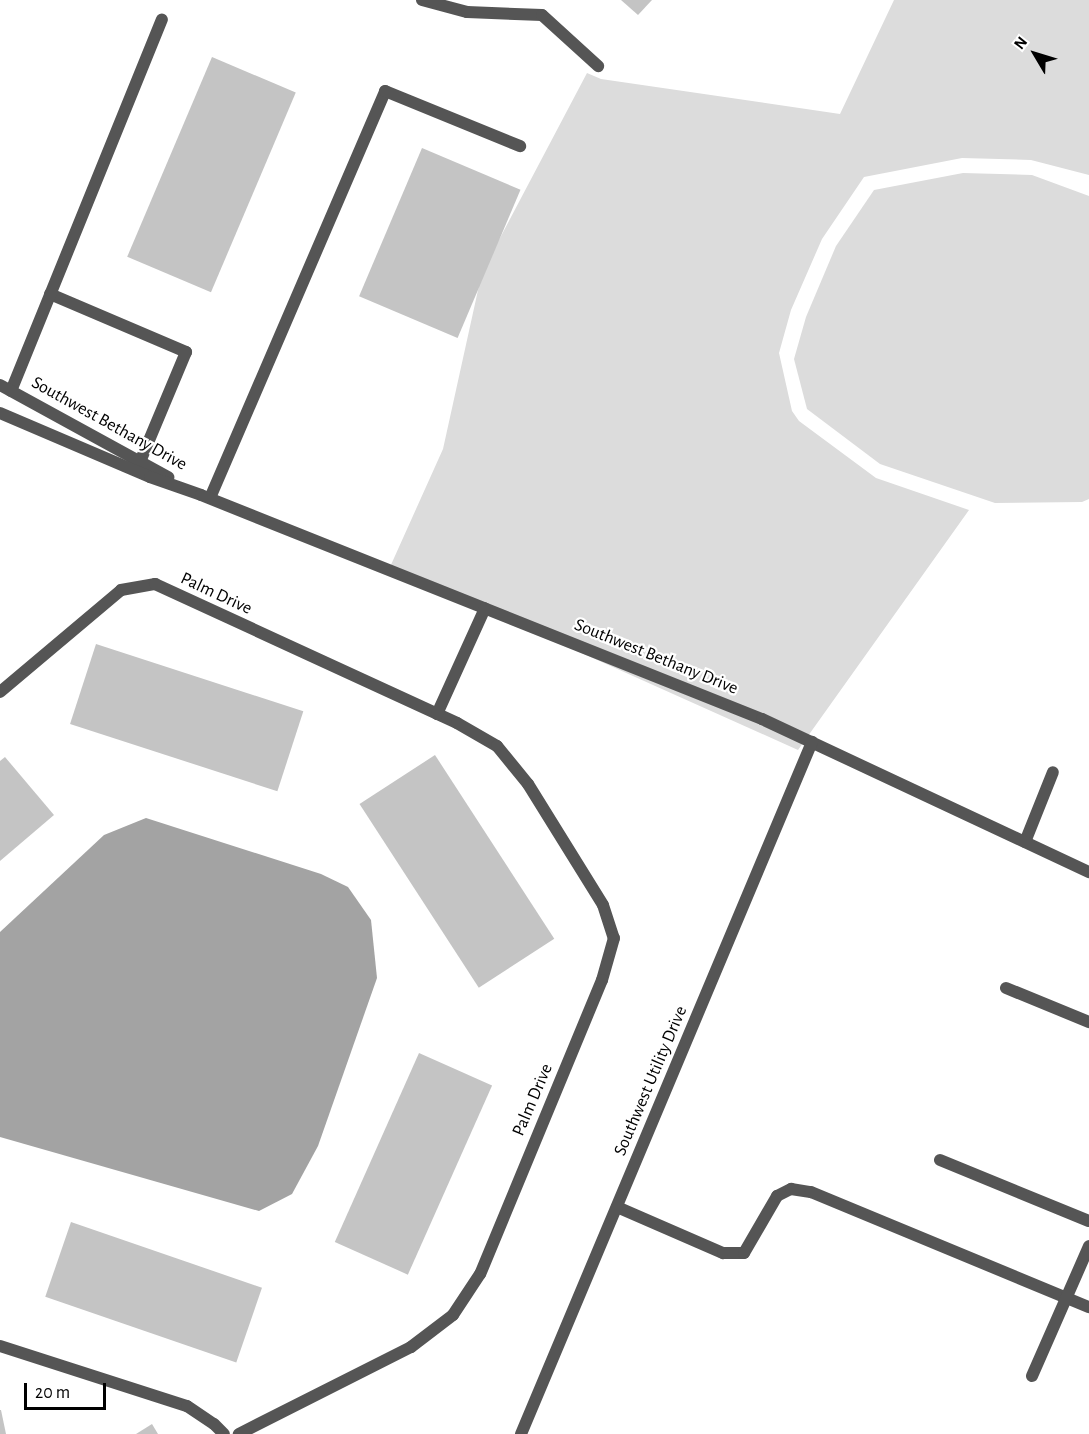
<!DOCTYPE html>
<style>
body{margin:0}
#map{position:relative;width:1089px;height:1434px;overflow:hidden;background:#fff;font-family:"Alegreya Sans",sans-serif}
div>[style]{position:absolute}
.green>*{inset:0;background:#dcdcdc}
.water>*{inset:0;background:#a3a3a3}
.building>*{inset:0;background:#c4c4c4;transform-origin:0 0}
.service>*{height:12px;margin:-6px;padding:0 6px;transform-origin:6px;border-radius:6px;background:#555}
.minor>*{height:12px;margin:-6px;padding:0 6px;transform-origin:6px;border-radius:6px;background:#555}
span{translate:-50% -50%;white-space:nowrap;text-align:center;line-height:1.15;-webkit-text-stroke:4.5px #fff;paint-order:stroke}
.street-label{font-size:18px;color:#000}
.north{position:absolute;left:1005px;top:24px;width:60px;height:60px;-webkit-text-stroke:4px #fff;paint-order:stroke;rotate:308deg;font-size:16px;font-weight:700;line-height:24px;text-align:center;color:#000}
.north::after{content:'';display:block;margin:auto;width:21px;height:27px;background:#000;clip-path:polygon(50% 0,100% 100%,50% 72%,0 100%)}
.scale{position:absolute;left:24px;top:1383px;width:82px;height:27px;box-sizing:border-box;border:3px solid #000;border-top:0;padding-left:8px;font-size:18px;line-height:21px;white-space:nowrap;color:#000;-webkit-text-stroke:4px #fff;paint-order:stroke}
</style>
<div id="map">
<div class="green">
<div style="clip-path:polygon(894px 0,1089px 0,1089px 175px,1031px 160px,962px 158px,864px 177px,822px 239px,791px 310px,779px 353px,792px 411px,799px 421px,876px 478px,969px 510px,798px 750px,390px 567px,443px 449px,482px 272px,587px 73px,601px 79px,840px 114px)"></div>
<div style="clip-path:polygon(963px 173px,1032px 175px,1089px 196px,1089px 499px,1082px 502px,995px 503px,880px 464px,807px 409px,794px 359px,806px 317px,836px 246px,874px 190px)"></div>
</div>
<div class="water">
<div style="clip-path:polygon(146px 818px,321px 874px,348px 887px,371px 920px,377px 978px,318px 1146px,292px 1194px,259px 1211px,0 1137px,0 932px,104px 835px)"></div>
</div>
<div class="building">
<div style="clip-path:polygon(621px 0,652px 0,638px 15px)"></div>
<div style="left:212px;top:57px;width:91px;height:217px;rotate:23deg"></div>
<div style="left:422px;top:148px;width:107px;height:161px;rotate:23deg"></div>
<div style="left:96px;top:644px;width:218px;height:84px;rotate:18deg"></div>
<div style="left:435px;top:755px;width:219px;height:90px;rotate:57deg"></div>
<div style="clip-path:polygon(5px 757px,54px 815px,0 861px,0 761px)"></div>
<div style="left:419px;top:1053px;width:80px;height:207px;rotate:24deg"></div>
<div style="left:71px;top:1222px;width:202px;height:79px;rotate:19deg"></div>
<div style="clip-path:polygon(0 1410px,1px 1410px,6px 1434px,0 1434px)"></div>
<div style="clip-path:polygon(152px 1424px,158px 1434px,136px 1434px)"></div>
</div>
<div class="service">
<div style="left:422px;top:0;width:47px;rotate:14.9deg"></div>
<div style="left:467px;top:12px;width:75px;rotate:2.3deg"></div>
<div style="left:542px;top:15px;width:76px;rotate:42.3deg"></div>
<div style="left:50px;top:294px;width:148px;rotate:23.1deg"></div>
<div style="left:186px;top:352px;width:119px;rotate:112.7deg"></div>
<div style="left:11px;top:391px;width:401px;rotate:-67.9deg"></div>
<div style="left:210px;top:498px;width:443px;rotate:-66.7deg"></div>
<div style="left:385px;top:91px;width:146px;rotate:22.2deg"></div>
<div style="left:1025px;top:842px;width:75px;rotate:-68.2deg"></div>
<div style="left:1006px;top:988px;width:90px;rotate:22.3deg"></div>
<div style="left:940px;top:1160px;width:161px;rotate:22.3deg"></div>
<div style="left:617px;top:1207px;width:116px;rotate:23.5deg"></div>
<div style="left:723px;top:1253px;width:21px"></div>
<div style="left:744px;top:1253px;width:66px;rotate:-59.9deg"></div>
<div style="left:777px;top:1196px;width:16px;rotate:-27deg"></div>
<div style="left:791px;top:1189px;width:20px;rotate:9deg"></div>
<div style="left:811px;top:1192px;width:301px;rotate:22.5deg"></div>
<div style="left:1032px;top:1376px;width:142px;rotate:-66.3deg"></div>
</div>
<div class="minor">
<div style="left:0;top:385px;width:192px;rotate:28.7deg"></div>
<div style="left:0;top:413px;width:163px;rotate:23.1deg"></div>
<div style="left:150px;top:477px;width:54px;rotate:19.4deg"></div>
<div style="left:201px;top:495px;width:604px;rotate:21.77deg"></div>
<div style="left:762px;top:719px;width:361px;rotate:25.1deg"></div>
<div style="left:0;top:692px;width:158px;rotate:-40.1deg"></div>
<div style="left:121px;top:590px;width:35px;rotate:-10deg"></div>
<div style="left:155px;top:584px;width:332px;rotate:24.7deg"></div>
<div style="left:457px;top:723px;width:46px;rotate:29.9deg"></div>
<div style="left:497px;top:746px;width:49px;rotate:50.8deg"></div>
<div style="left:528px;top:784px;width:142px;rotate:58.2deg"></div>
<div style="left:603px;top:905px;width:35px;rotate:72deg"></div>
<div style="left:614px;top:938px;width:44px;rotate:105.9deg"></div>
<div style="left:602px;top:980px;width:318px;rotate:112.5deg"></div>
<div style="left:480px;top:1274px;width:49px;rotate:123.4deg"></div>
<div style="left:453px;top:1315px;width:53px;rotate:142.7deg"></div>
<div style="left:411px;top:1347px;width:193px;rotate:153.2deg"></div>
<div style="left:437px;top:714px;width:116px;rotate:-65.6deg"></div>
<div style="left:0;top:1346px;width:196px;rotate:17.8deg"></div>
<div style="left:187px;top:1406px;width:32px;rotate:34deg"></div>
<div style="left:214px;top:1424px;width:14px;rotate:45deg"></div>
<div style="left:521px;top:1434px;width:751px;rotate:-67.19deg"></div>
</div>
<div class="street-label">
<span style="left:109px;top:424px;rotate:29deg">Southwest Bethany Drive</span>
<span style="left:216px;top:594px;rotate:25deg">Palm Drive</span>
<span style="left:656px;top:657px;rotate:22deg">Southwest Bethany Drive</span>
<span style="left:651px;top:1081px;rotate:-67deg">Southwest Utility Drive</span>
<span style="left:533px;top:1100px;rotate:-67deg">Palm Drive</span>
</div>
<div class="north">N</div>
<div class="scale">20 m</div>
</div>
